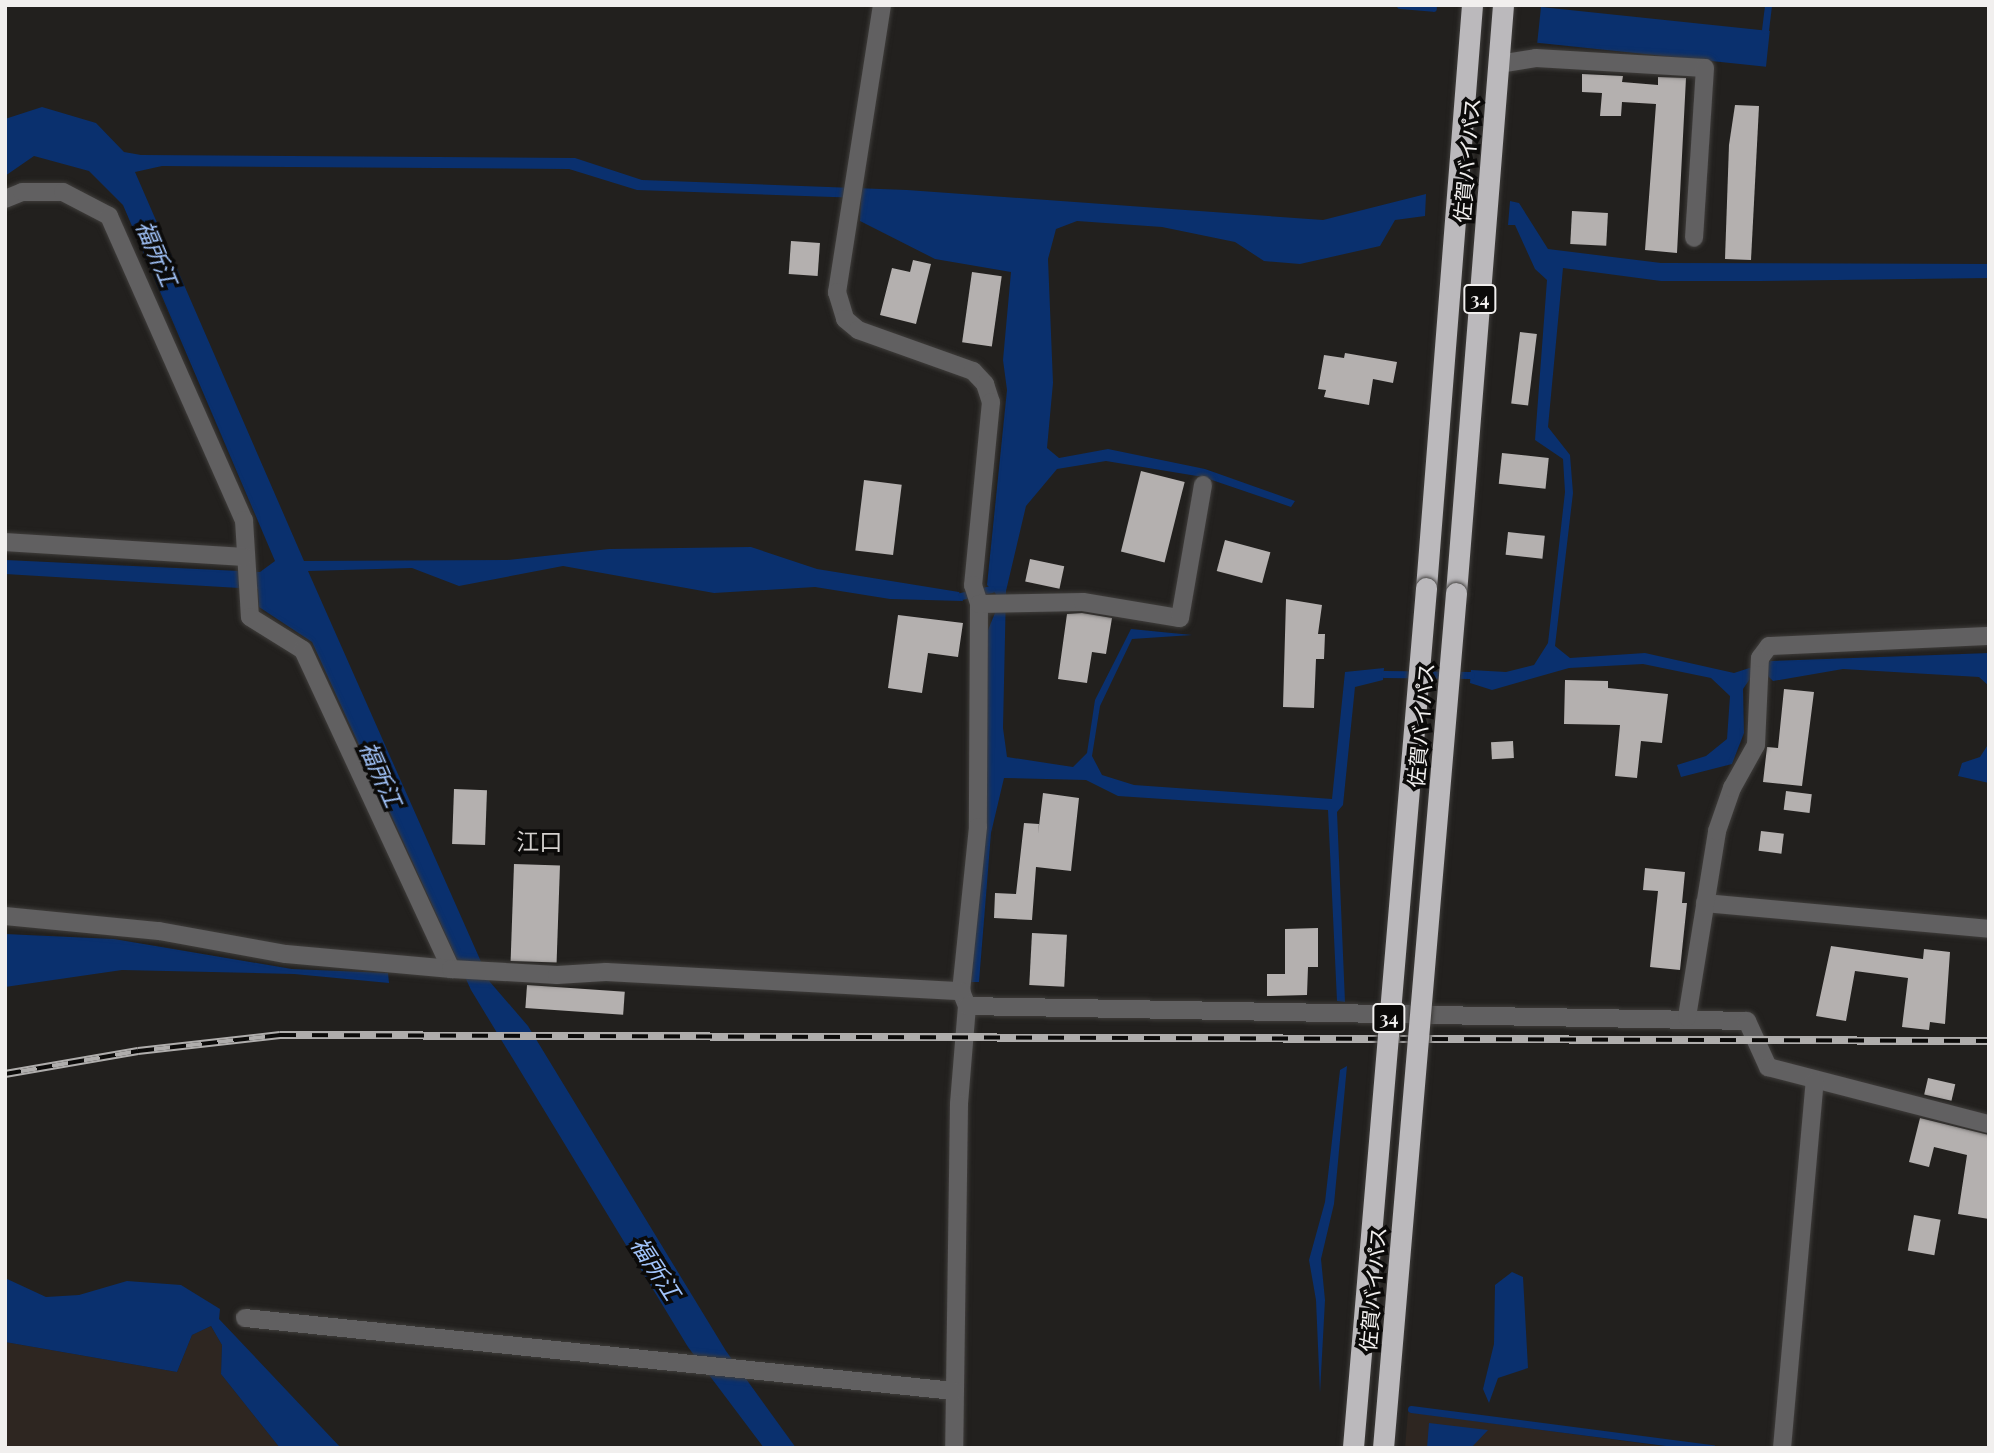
<!DOCTYPE html>
<meta charset="utf-8">
<style>
body{margin:0}
#map{position:relative;width:1994px;height:1453px;overflow:hidden;background:#22201e;font-family:"Playfair Display","Noto Sans JP",serif}
div>[style]{position:absolute}
.built>*{inset:0;background:#2e2621}
.water>*{inset:0;background:#0a306e;transform-origin:0 0}
.stream>*{height:7px;margin:-3.5px;padding:0 3.5px;transform-origin:3.5px;border-radius:3.5px;background:#0a306e}
.building>*{inset:0;background:#b4b0af;transform-origin:0 0}
.roads{filter:drop-shadow(0 0 2px #3f3d3b) drop-shadow(0 0 2px #3f3d3b)}
.minor>*{height:18px;margin:-9px;padding:0 9px;transform-origin:9px;border-radius:9px;background:#616061}
.highway>*{height:21px;margin:-10.5px;padding:0 10.5px;transform-origin:10.5px;border-radius:10.5px;background:#bbb9bc}
.rail>*{height:8px;margin-top:-4px;transform-origin:0;background:repeating-linear-gradient(90deg,#0b0a09 0 16px,#afadac 0 32px);box-sizing:border-box;border-block:2px solid #afadac}
.bridges{filter:drop-shadow(0 0 2px #3f3d3b) drop-shadow(0 0 2px #3f3d3b)}
.highway-bridge>*{height:21px;margin:-10.5px;padding:0 10.5px;transform-origin:10.5px;border-radius:10.5px;background:#bbb9bc}
span{translate:-50% -50%;white-space:nowrap;text-align:center;line-height:1.15;-webkit-text-stroke:7px #0b0a09;paint-order:stroke}
.shield-label span{padding:2px 5px;background:#0b0a09;border:2px solid;border-radius:5px;-webkit-text-stroke-width:0}
.shield-label{font-size:19px;color:#f1efee;font-weight:700}
.street-label{font-size:21px;color:#f1efee}
.water-label{font-size:23px;color:#a2c4fb;font-style:italic}
.neighbourhood-label{font-size:23px;color:#d4d0ce}
.frame{position:absolute;inset:0;border:7px solid #f1efee;pointer-events:none}
</style>
<div id="map">
<div class="built">
<div style="clip-path:polygon(211px 1326px,222px 1345px,221px 1374px,280px 1448px,5px 1448px,5px 1342px,177px 1372px,192px 1335px)"></div>
<div style="clip-path:polygon(1408px 1412px,1677px 1448px,1405px 1448px)"></div>
</div>
<div class="water">
<div style="left:1541px;top:7px;width:230px;height:36px;rotate:6deg"></div>
<div style="clip-path:polygon(42px 107px,96px 123px,124px 152px,141px 155px,575px 158px,642px 180px,907px 190px,1323px 220px,1426px 194px,1425px 216px,1395px 220px,1380px 246px,1300px 264px,1264px 261px,1235px 242px,1162px 227px,1077px 221px,1056px 229px,1048px 259px,1053px 383px,1047px 448px,1059px 458px,1108px 449px,1205px 469px,1295px 501px,1291px 507px,1203px 477px,1106px 461px,1057px 469px,1026px 506px,1006px 591px,1003px 728px,1007px 757px,1073px 767px,1087px 753px,1095px 700px,1131px 629px,1192px 635px,1132px 639px,1100px 706px,1092px 756px,1102px 775px,1134px 785px,1332px 799px,1345px 672px,1384px 668px,1383px 680px,1355px 687px,1343px 805px,1337px 812px,1345px 1002px,1337px 1001px,1328px 810px,1118px 796px,1086px 780px,1004px 778px,991px 833px,979px 982px,971px 982px,985px 824px,986px 635px,997px 608px,996px 594px,987px 585px,1007px 390px,1003px 360px,1011px 272px,935px 259px,860px 221px,861px 198px,637px 190px,569px 169px,162px 166px,135px 172px,304px 561px,507px 560px,609px 549px,751px 547px,817px 569px,959px 592px,961px 596px,963px 601px,890px 599px,815px 587px,714px 593px,563px 566px,459px 586px,412px 568px,308px 571px,490px 982px,528px 1026px,726px 1351px,796px 1448px,764px 1448px,688px 1347px,471px 990px,312px 642px,259px 607px,258px 589px,5px 574px,5px 560px,260px 572px,275px 561px,123px 205px,89px 171px,34px 156px,5px 176px,5px 119px)"></div>
<div style="clip-path:polygon(1510px 201px,1519px 203px,1548px 249px,1661px 263px,1989px 264px,1989px 278px,1759px 281px,1661px 281px,1563px 268px,1548px 427px,1570px 455px,1573px 493px,1555px 646px,1570px 658px,1645px 653px,1734px 673px,1771px 661px,1989px 653px,1989px 686px,1979px 677px,1843px 669px,1773px 681px,1768px 676px,1752px 676px,1743px 689px,1744px 733px,1732px 764px,1681px 777px,1677px 765px,1706px 756px,1727px 739px,1730px 696px,1711px 678px,1643px 664px,1569px 668px,1492px 690px,1470px 683px,1471px 670px,1506px 672px,1534px 665px,1548px 643px,1565px 492px,1563px 459px,1535px 440px,1547px 280px,1535px 269px,1515px 225px,1508px 225px)"></div>
<div style="clip-path:polygon(1989px 743px,1989px 783px,1958px 776px,1962px 763px,1980px 757px)"></div>
<div style="clip-path:polygon(5px 934px,114px 939px,292px 969px,388px 973px,389px 983px,294px 974px,122px 970px,5px 987px)"></div>
<div style="clip-path:polygon(1347px 1066px,1334px 1204px,1321px 1259px,1325px 1300px,1320px 1393px,1316px 1300px,1309px 1260px,1325px 1202px,1340px 1070px)"></div>
<div style="clip-path:polygon(1512px 1272px,1523px 1277px,1528px 1368px,1498px 1378px,1489px 1403px,1483px 1389px,1494px 1344px,1495px 1285px)"></div>
<div style="clip-path:polygon(5px 1278px,46px 1297px,79px 1295px,127px 1281px,181px 1285px,220px 1309px,219px 1319px,341px 1448px,280px 1448px,221px 1374px,222px 1345px,211px 1326px,192px 1335px,177px 1372px,5px 1342px)"></div>
<div style="clip-path:polygon(1429px 1423px,1488px 1430px,1471px 1448px,1427px 1448px)"></div>
</div>
<div class="stream">
<div style="left:1400px;top:5px;width:33px;rotate:5deg"></div>
<div style="left:1765px;top:30px;width:25px;rotate:-83deg"></div>
<div style="left:961px;top:596px;width:31px;rotate:-13deg"></div>
<div style="left:1384px;top:674px;width:87px;rotate:0.7deg"></div>
<div style="left:1411px;top:1409px;width:304px;rotate:7.4deg"></div>
</div>
<div class="building">
<div style="clip-path:polygon(1582px 74px,1623px 76px,1622px 82px,1658px 85px,1658px 77px,1686px 78px,1677px 253px,1645px 250px,1656px 104px,1622px 102px,1621px 116px,1600px 116px,1602px 93px,1582px 92px)"></div>
<div style="clip-path:polygon(1735px 105px,1759px 106px,1751px 260px,1725px 259px,1729px 145px)"></div>
<div style="left:1572px;top:211px;width:36px;height:33px;rotate:3deg"></div>
<div style="left:791px;top:241px;width:29px;height:33px;rotate:4deg"></div>
<div style="clip-path:polygon(913px 260px,931px 264px,916px 324px,880px 315px,892px 268px,910px 272px)"></div>
<div style="left:972px;top:272px;width:30px;height:71px;rotate:8deg"></div>
<div style="left:1520px;top:332px;width:17px;height:72px;rotate:7deg"></div>
<div style="clip-path:polygon(1345px 353px,1397px 362px,1393px 383px,1373px 379px,1369px 405px,1324px 397px,1326px 390px,1318px 389px,1324px 355px,1344px 358px)"></div>
<div style="left:1502px;top:453px;width:47px;height:31px;rotate:6deg"></div>
<div style="left:1141px;top:471px;width:45px;height:83px;rotate:14deg"></div>
<div style="left:864px;top:480px;width:38px;height:71px;rotate:7deg"></div>
<div style="left:1508px;top:532px;width:37px;height:23px;rotate:6deg"></div>
<div style="left:1225px;top:540px;width:47px;height:32px;rotate:15deg"></div>
<div style="left:1030px;top:559px;width:35px;height:23px;rotate:12deg"></div>
<div style="clip-path:polygon(1286px 599px,1322px 605px,1318px 634px,1325px 634px,1324px 659px,1316px 659px,1314px 708px,1283px 707px)"></div>
<div style="clip-path:polygon(1082px 613px,1112px 618px,1106px 654px,1092px 652px,1087px 683px,1058px 679px,1067px 614px)"></div>
<div style="clip-path:polygon(898px 615px,963px 623px,958px 657px,928px 653px,922px 693px,888px 688px)"></div>
<div style="clip-path:polygon(1565px 680px,1608px 681px,1608px 688px,1668px 694px,1662px 743px,1641px 741px,1637px 778px,1615px 776px,1620px 725px,1564px 724px)"></div>
<div style="clip-path:polygon(1784px 689px,1814px 692px,1802px 786px,1763px 782px,1767px 747px,1778px 748px)"></div>
<div style="left:1513px;top:741px;width:17px;height:22px;rotate:87deg"></div>
<div style="left:454px;top:789px;width:33px;height:55px;rotate:2deg"></div>
<div style="left:1786px;top:791px;width:26px;height:19px;rotate:7deg"></div>
<div style="clip-path:polygon(1043px 793px,1079px 798px,1071px 871px,1036px 867px,1032px 920px,994px 918px,995px 893px,1016px 894px,1024px 823px,1039px 824px,1038px 834px)"></div>
<div style="left:1761px;top:831px;width:23px;height:20px;rotate:7deg"></div>
<div style="left:514px;top:864px;width:46px;height:97px;rotate:2deg"></div>
<div style="clip-path:polygon(1645px 868px,1685px 872px,1682px 903px,1687px 903px,1680px 970px,1650px 967px,1658px 891px,1643px 890px)"></div>
<div style="clip-path:polygon(1318px 928px,1318px 967px,1308px 967px,1307px 995px,1267px 996px,1267px 974px,1285px 974px,1285px 929px)"></div>
<div style="left:1032px;top:933px;width:35px;height:52px;rotate:3deg"></div>
<div style="clip-path:polygon(1831px 946px,1923px 959px,1924px 949px,1950px 952px,1945px 1024px,1930px 1022px,1929px 1030px,1902px 1027px,1908px 978px,1855px 971px,1846px 1021px,1816px 1016px)"></div>
<div style="left:527px;top:985px;width:98px;height:23px;rotate:4deg"></div>
<div style="left:1928px;top:1078px;width:28px;height:17px;rotate:13deg"></div>
<div style="clip-path:polygon(1920px 1118px,1989px 1135px,1989px 1219px,1958px 1214px,1967px 1155px,1934px 1147px,1929px 1167px,1909px 1162px)"></div>
<div style="left:1914px;top:1215px;width:27px;height:36px;rotate:10deg"></div>
</div>
<div class="roads">
<div class="minor">
<div style="left:882px;top:5px;width:291px;rotate:98.9deg"></div>
<div style="left:837px;top:292px;width:28px;rotate:73deg"></div>
<div style="left:845px;top:319px;width:17px;rotate:40deg"></div>
<div style="left:858px;top:330px;width:122px;rotate:19.6deg"></div>
<div style="left:973px;top:371px;width:18px;rotate:47deg"></div>
<div style="left:985px;top:384px;width:19px;rotate:72deg"></div>
<div style="left:991px;top:402px;width:184px;rotate:95.6deg"></div>
<div style="left:973px;top:585px;width:20px;rotate:72deg"></div>
<div style="left:979px;top:604px;width:223px;rotate:90.3deg"></div>
<div style="left:978px;top:827px;width:165px;rotate:95.9deg"></div>
<div style="left:961px;top:991px;width:16px;rotate:68deg"></div>
<div style="left:967px;top:1006px;width:98px;rotate:94.7deg"></div>
<div style="left:959px;top:1104px;width:344px;rotate:90.8deg"></div>
<div style="left:1499px;top:64px;width:37px;rotate:-9deg"></div>
<div style="left:1536px;top:58px;width:169px;rotate:3.4deg"></div>
<div style="left:1705px;top:68px;width:170px;rotate:93.7deg"></div>
<div style="left:5px;top:199px;width:18px;rotate:-22deg"></div>
<div style="left:22px;top:192px;width:41px"></div>
<div style="left:63px;top:192px;width:52px;rotate:27.6deg"></div>
<div style="left:109px;top:216px;width:333px;rotate:66.1deg"></div>
<div style="left:244px;top:520px;width:97px;rotate:86.5deg"></div>
<div style="left:250px;top:617px;width:62px;rotate:31.9deg"></div>
<div style="left:303px;top:650px;width:352px;rotate:65.1deg"></div>
<div style="left:5px;top:542px;width:239px;rotate:3.6deg"></div>
<div style="left:979px;top:604px;width:104px;rotate:-1.1deg"></div>
<div style="left:1083px;top:602px;width:98px;rotate:9.4deg"></div>
<div style="left:1180px;top:618px;width:135px;rotate:-80.2deg"></div>
<div style="left:1705px;top:903px;width:285px;rotate:5.2deg"></div>
<div style="left:5px;top:916px;width:155px;rotate:5.6deg"></div>
<div style="left:159px;top:931px;width:129px;rotate:10.3deg"></div>
<div style="left:286px;top:954px;width:166px;rotate:5.2deg"></div>
<div style="left:451px;top:969px;width:106px;rotate:3.2deg"></div>
<div style="left:557px;top:975px;width:49px;rotate:-3.5deg"></div>
<div style="left:606px;top:972px;width:356px;rotate:3.1deg"></div>
<div style="left:967px;top:1006px;width:780px;rotate:1.1deg"></div>
<div style="left:1747px;top:1021px;width:51px;rotate:65.5deg"></div>
<div style="left:1768px;top:1067px;width:228px;rotate:14.5deg"></div>
<div style="left:1687px;top:1017px;width:188px;rotate:-80.8deg"></div>
<div style="left:1717px;top:831px;width:46px;rotate:-70.8deg"></div>
<div style="left:1732px;top:788px;width:49px;rotate:-60.8deg"></div>
<div style="left:1756px;top:745px;width:87px;rotate:-87.4deg"></div>
<div style="left:1760px;top:658px;width:15px;rotate:-53deg"></div>
<div style="left:1769px;top:646px;width:220px;rotate:-2.6deg"></div>
<div style="left:245px;top:1318px;width:713px;rotate:5.88deg"></div>
<div style="left:1782px;top:1448px;width:368px;rotate:-84.9deg"></div>
</div>
<div class="highway">
<div style="left:1426px;top:588px;width:585px;rotate:-85.49deg"></div>
<div style="left:1456px;top:593px;width:590px;rotate:-85.43deg"></div>
</div>
</div>
<div class="rail">
<div style="left:5px;top:1074px;width:135px;rotate:-9.8deg"></div>
<div style="left:138px;top:1051px;width:143px;rotate:-6.4deg"></div>
<div style="left:280px;top:1035px;width:1709px;rotate:0.2deg"></div>
</div>
<div class="bridges">
<div class="highway-bridge">
<div style="left:1353px;top:1447px;width:862px;rotate:-85.14deg"></div>
<div style="left:1383px;top:1448px;width:858px;rotate:-85.12deg"></div>
</div>
</div>
<div class="shield-label">
<span style="left:1480px;top:299px">34</span>
<span style="left:1389px;top:1018px">34</span>
</div>
<div class="street-label">
<span style="left:1466px;top:160px;rotate:-85deg">佐賀バイパス</span>
<span style="left:1420px;top:725px;rotate:-85deg">佐賀バイパス</span>
<span style="left:1372px;top:1289px;rotate:-85deg">佐賀バイパス</span>
</div>
<div class="water-label">
<span style="left:157px;top:253px;rotate:67deg">福所江</span>
<span style="left:381px;top:774px;rotate:66deg">福所江</span>
<span style="left:656px;top:1268px;rotate:57deg">福所江</span>
</div>
<div class="neighbourhood-label">
<span style="left:539px;top:841px">江口</span>
</div>
<div class="frame"></div>
</div>
